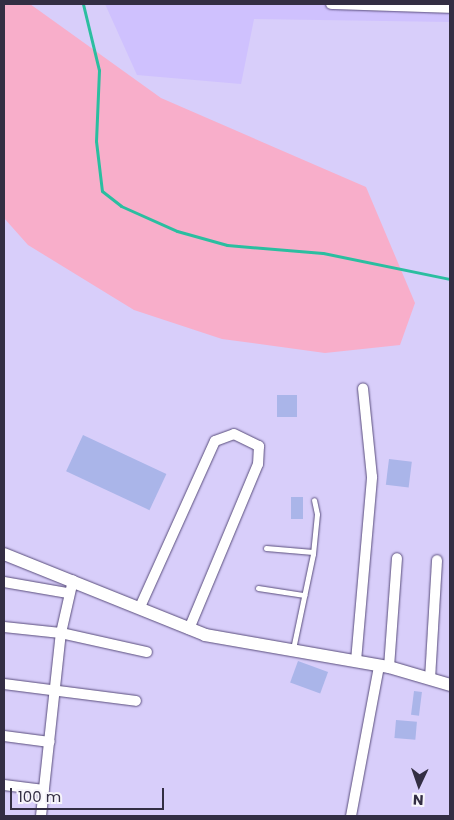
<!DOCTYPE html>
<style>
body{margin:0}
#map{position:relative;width:454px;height:820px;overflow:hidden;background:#d8cefa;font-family:Poppins,sans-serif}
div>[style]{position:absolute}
.built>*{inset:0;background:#cfc1fe}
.green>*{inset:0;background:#f8aeca}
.stream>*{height:3px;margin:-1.5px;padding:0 1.5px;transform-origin:1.5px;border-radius:1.5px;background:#2bbea0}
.building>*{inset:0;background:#aab5e9;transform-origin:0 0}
.roads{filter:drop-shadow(0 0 1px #594d7c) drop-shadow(0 0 1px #594d7c)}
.service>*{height:5px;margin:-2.5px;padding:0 2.5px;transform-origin:2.5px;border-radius:2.5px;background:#fff}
.minor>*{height:10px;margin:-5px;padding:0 5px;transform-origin:5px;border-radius:5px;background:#fff}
.tertiary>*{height:12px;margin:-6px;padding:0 6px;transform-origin:6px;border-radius:6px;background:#fff}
span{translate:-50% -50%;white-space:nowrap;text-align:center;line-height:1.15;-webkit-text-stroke:5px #f7f5fb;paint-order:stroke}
.frame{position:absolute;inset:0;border:5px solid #332e43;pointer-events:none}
.north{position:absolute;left:394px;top:760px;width:50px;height:50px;-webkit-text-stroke:4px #f7f5fb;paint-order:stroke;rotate:183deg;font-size:14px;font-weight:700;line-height:20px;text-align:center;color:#332e43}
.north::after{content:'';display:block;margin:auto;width:18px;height:22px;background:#332e43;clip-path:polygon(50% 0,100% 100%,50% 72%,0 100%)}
.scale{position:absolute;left:10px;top:788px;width:154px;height:22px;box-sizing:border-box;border:2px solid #332e43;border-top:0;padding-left:6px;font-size:15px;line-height:18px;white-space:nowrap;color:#332e43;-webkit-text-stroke:4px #f7f5fb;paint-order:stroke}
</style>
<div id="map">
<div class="built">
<div style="clip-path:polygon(105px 4px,450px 4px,450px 22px,254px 19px,241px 84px,137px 75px)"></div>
</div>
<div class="green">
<div style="clip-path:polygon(4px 4px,30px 4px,161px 98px,366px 187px,415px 303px,400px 345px,325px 353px,222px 339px,134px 310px,28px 245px,4px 218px)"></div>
</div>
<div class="stream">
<div style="left:83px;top:4px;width:68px;rotate:76.4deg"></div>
<div style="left:99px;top:70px;width:71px;rotate:92.4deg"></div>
<div style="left:96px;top:141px;width:50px;rotate:83.2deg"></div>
<div style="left:102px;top:191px;width:24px;rotate:38deg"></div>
<div style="left:121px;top:206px;width:61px;rotate:24.1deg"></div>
<div style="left:177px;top:231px;width:52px;rotate:15.6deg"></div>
<div style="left:227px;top:245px;width:96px;rotate:4.8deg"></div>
<div style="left:323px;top:253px;width:130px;rotate:11.6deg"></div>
</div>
<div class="building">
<div style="left:277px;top:395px;width:20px;height:22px"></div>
<div style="left:83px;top:435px;width:92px;height:40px;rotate:25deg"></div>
<div style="left:389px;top:459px;width:23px;height:26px;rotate:7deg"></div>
<div style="left:291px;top:497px;width:12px;height:22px"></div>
<div style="left:298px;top:661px;width:32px;height:23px;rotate:20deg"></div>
<div style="left:414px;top:691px;width:8px;height:24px;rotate:7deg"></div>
<div style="left:396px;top:720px;width:21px;height:18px;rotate:5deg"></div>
</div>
<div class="roads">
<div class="service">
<div style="left:266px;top:548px;width:47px;rotate:4.9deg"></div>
<div style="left:258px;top:588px;width:47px;rotate:8.7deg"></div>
<div style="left:293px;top:649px;width:97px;rotate:-78.1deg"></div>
<div style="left:313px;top:554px;width:40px;rotate:-84.3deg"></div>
<div style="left:317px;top:514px;width:14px;rotate:-102deg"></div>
</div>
<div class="minor">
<div style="left:331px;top:4px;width:119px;rotate:1.9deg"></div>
<div style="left:4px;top:582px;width:65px;rotate:9.8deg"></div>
<div style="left:140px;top:607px;width:182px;rotate:-65.7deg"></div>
<div style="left:215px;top:441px;width:20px;rotate:-20deg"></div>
<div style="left:234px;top:434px;width:28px;rotate:26deg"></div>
<div style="left:259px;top:446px;width:18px;rotate:93deg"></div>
<div style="left:258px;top:464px;width:179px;rotate:112.7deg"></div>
<div style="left:4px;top:627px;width:57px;rotate:6deg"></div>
<div style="left:61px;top:633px;width:88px;rotate:12.5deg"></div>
<div style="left:356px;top:661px;width:185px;rotate:-85deg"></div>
<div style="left:372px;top:477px;width:89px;rotate:-95.8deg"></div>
<div style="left:389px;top:667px;width:109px;rotate:-85.8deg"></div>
<div style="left:430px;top:679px;width:119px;rotate:-86.6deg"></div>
<div style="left:4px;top:684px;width:133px;rotate:7.3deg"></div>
<div style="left:4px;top:736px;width:46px;rotate:7.4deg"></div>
<div style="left:4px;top:785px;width:40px;rotate:7.1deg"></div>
<div style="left:41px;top:816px;width:184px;rotate:-83.8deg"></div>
<div style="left:61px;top:633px;width:54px;rotate:-77.2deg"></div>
<div style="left:351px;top:816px;width:153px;rotate:-79.4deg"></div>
</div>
<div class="tertiary">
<div style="left:4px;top:554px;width:217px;rotate:21.9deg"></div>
<div style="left:205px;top:635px;width:187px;rotate:9.9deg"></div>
<div style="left:389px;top:667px;width:64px;rotate:16.4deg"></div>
</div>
</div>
<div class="frame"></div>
<div class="north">N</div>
<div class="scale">100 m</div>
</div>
